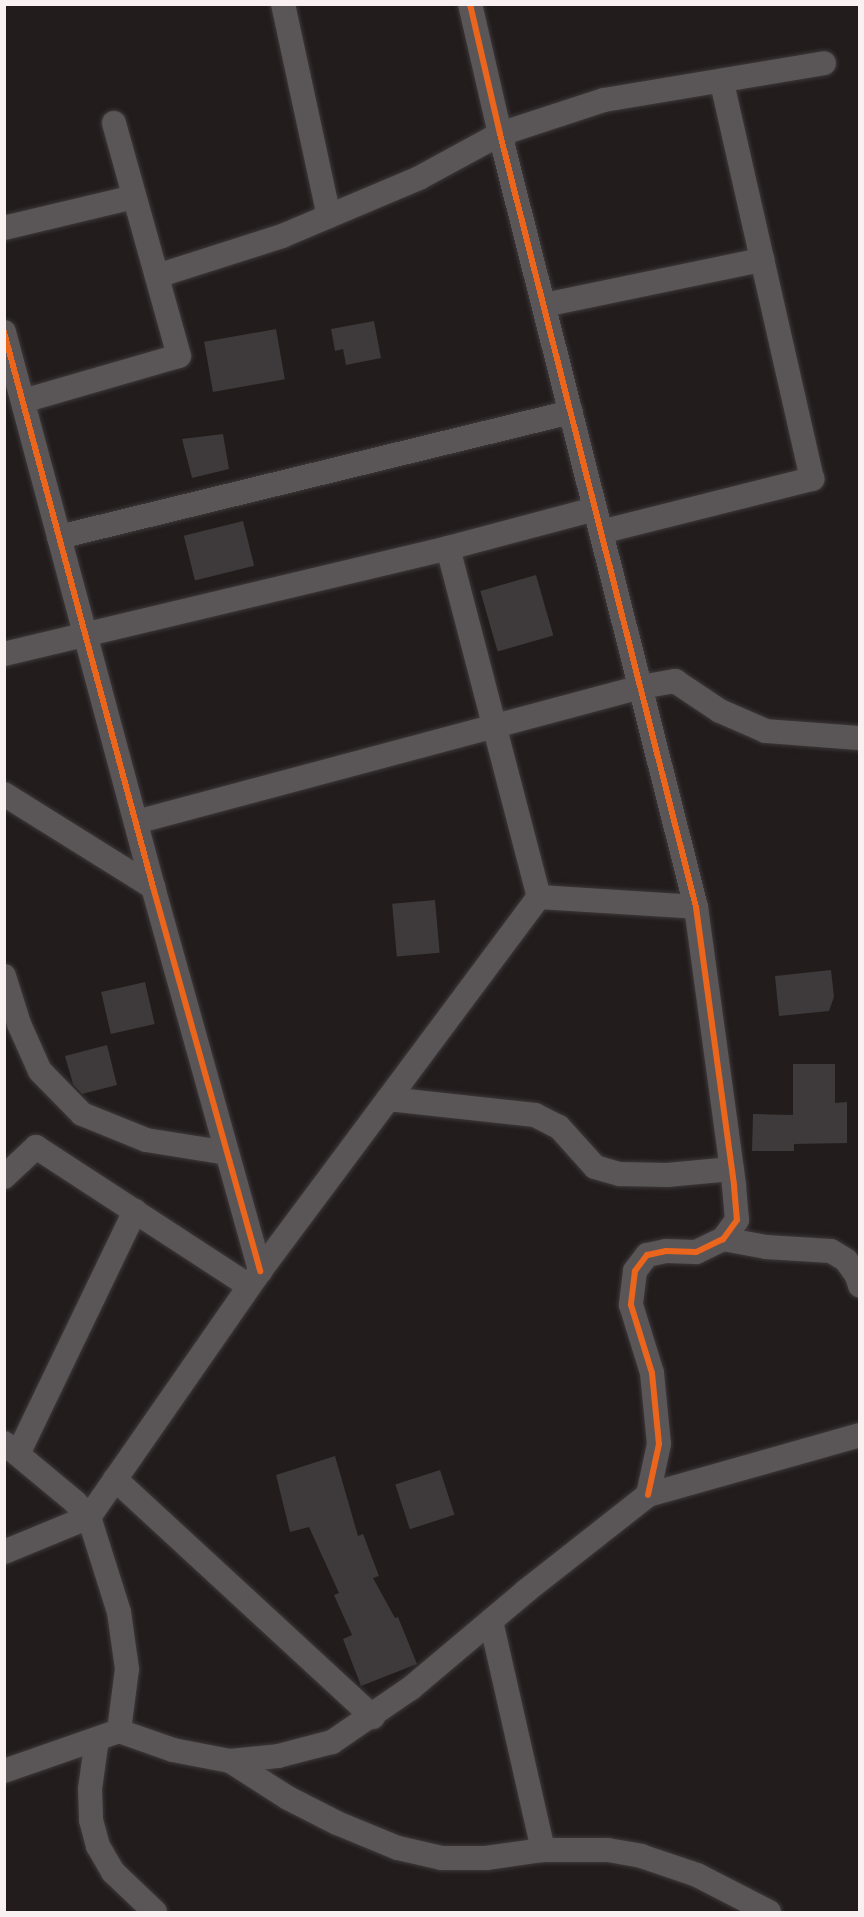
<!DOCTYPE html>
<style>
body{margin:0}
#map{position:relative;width:864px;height:1917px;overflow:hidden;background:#221c1d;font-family:"DM Sans",sans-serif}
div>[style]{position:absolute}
.building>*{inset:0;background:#3e393a;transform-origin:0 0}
.roads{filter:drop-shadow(0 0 2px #3e383a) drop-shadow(0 0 2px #3e383a)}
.street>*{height:24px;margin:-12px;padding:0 12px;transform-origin:12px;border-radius:12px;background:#5a5657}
.cycleway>*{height:6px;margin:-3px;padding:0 3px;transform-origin:3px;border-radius:3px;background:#eb651d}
span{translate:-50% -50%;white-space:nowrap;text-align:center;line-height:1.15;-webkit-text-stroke:4.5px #25191c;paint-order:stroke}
.frame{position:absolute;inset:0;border:6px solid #f9f0f2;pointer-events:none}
</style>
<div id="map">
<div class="building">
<div style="clip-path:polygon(374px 321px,381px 358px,346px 365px,343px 349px,335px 351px,331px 329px)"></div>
<div style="left:276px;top:329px;width:51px;height:73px;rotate:80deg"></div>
<div style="clip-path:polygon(223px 434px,229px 469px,192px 478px,182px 439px)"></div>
<div style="left:243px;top:521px;width:46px;height:61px;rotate:76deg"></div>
<div style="left:536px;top:575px;width:63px;height:58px;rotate:74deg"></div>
<div style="left:435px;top:900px;width:53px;height:43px;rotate:85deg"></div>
<div style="clip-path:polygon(831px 970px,834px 997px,829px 1011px,779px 1016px,775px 976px)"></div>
<div style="left:145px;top:982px;width:43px;height:45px;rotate:77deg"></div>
<div style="clip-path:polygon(107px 1045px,117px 1085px,82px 1094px,73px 1084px,65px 1056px)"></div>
<div style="clip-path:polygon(793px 1064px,835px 1064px,835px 1103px,847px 1102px,847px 1143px,794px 1144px,794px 1151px,752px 1151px,753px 1114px,793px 1115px)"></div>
<div style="clip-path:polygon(335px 1456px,358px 1536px,363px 1534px,379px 1576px,373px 1578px,395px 1618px,398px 1617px,417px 1664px,361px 1686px,343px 1639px,352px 1635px,334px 1595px,339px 1593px,309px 1527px,290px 1532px,276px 1475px)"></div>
<div style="left:440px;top:1470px;width:47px;height:47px;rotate:72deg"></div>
</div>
<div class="roads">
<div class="street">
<div style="left:283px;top:4px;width:217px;rotate:77.8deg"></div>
<div style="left:470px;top:4px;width:133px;rotate:77deg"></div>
<div style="left:500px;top:134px;width:797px;rotate:75.77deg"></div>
<div style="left:696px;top:907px;width:282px;rotate:82.2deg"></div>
<div style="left:734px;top:1186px;width:34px;rotate:85deg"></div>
<div style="left:737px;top:1220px;width:24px;rotate:126deg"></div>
<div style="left:723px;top:1239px;width:30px;rotate:154deg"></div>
<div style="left:696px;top:1252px;width:30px;rotate:-178deg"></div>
<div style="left:666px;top:1251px;width:19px;rotate:168deg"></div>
<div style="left:647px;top:1255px;width:20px;rotate:127deg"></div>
<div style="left:635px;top:1271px;width:34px;rotate:97deg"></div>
<div style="left:631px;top:1305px;width:71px;rotate:72.8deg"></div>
<div style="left:652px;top:1373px;width:71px;rotate:84.4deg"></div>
<div style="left:659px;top:1444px;width:52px;rotate:102.2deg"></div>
<div style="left:4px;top:228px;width:134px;rotate:-13.4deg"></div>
<div style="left:157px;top:276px;width:131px;rotate:-17.7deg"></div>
<div style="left:282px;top:236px;width:149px;rotate:-22.9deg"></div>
<div style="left:419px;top:178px;width:92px;rotate:-28.5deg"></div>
<div style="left:500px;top:134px;width:109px;rotate:-18.1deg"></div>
<div style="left:604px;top:100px;width:223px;rotate:-9.5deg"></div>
<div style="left:544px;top:305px;width:223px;rotate:-11.7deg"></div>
<div style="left:4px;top:332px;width:575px;rotate:74.97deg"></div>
<div style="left:153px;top:887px;width:399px;rotate:74.4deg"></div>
<div style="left:23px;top:401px;width:162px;rotate:-16.1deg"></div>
<div style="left:179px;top:356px;width:242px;rotate:-105.6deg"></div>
<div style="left:601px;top:532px;width:218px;rotate:-14.1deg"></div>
<div style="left:812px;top:479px;width:407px;rotate:-102.8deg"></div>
<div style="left:59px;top:537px;width:527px;rotate:-13.72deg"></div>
<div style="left:448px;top:548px;width:361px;rotate:75.4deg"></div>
<div style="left:539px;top:897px;width:157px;rotate:3.6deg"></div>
<div style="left:4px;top:654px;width:456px;rotate:-13.4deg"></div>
<div style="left:448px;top:548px;width:152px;rotate:-14.9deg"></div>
<div style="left:4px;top:794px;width:176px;rotate:32deg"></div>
<div style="left:136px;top:822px;width:523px;rotate:-14.97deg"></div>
<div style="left:641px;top:687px;width:35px;rotate:-10deg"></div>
<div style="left:675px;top:681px;width:54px;rotate:33.7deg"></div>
<div style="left:720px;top:711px;width:50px;rotate:23.5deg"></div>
<div style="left:766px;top:731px;width:94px;rotate:4.3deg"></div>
<div style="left:4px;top:976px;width:50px;rotate:72.6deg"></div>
<div style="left:19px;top:1024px;width:51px;rotate:65.9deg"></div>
<div style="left:40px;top:1071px;width:60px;rotate:45.7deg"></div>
<div style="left:82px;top:1114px;width:69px;rotate:22.1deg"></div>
<div style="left:146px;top:1140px;width:82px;rotate:9.1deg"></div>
<div style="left:388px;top:1099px;width:148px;rotate:6.2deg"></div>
<div style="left:535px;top:1115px;width:27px;rotate:27deg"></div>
<div style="left:559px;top:1127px;width:54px;rotate:48deg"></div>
<div style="left:595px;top:1167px;width:26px;rotate:16deg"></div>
<div style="left:620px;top:1174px;width:47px;rotate:1.2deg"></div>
<div style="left:667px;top:1175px;width:65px;rotate:-5.3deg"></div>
<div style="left:4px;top:1177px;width:44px;rotate:-43.2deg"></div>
<div style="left:36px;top:1147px;width:254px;rotate:33.1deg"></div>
<div style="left:723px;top:1239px;width:44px;rotate:10.5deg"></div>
<div style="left:766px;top:1247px;width:65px;rotate:3.5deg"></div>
<div style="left:831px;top:1251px;width:17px;rotate:31deg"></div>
<div style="left:846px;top:1260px;width:19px;rotate:55deg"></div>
<div style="left:857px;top:1276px;width:10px;rotate:73deg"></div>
<div style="left:4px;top:1443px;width:92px;rotate:39.7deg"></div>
<div style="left:75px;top:1502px;width:21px;rotate:47deg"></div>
<div style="left:89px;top:1517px;width:100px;rotate:72.5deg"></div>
<div style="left:119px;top:1612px;width:58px;rotate:82deg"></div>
<div style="left:127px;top:1669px;width:63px;rotate:97.4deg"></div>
<div style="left:18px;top:1454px;width:270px;rotate:-64.3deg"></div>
<div style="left:115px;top:1479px;width:351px;rotate:42.7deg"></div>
<div style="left:4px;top:1552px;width:92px;rotate:-22.4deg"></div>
<div style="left:89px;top:1517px;width:300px;rotate:-55.2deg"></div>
<div style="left:260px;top:1271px;width:467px;rotate:-53.3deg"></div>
<div style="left:491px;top:1621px;width:235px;rotate:77.2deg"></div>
<div style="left:97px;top:1739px;width:50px;rotate:98deg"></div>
<div style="left:90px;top:1789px;width:31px;rotate:88deg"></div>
<div style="left:91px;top:1820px;width:27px;rotate:75deg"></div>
<div style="left:98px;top:1846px;width:30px;rotate:60deg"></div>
<div style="left:113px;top:1872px;width:58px;rotate:43.6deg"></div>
<div style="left:230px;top:1761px;width:69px;rotate:32.5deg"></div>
<div style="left:288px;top:1798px;width:55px;rotate:27deg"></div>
<div style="left:337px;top:1823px;width:66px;rotate:22.3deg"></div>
<div style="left:398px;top:1848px;width:45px;rotate:12.8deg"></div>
<div style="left:442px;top:1858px;width:44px"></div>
<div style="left:486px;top:1858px;width:58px;rotate:-8deg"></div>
<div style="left:543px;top:1850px;width:65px"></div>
<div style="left:608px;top:1850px;width:34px;rotate:10deg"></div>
<div style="left:641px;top:1856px;width:59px;rotate:18.7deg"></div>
<div style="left:697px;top:1875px;width:81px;rotate:27.2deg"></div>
<div style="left:4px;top:1771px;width:122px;rotate:-19.2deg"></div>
<div style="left:119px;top:1731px;width:57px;rotate:19.4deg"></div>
<div style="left:173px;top:1750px;width:58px;rotate:10.9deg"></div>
<div style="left:230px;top:1761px;width:48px;rotate:-5.9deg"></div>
<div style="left:278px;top:1756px;width:56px;rotate:-14.5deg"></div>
<div style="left:332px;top:1742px;width:96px;rotate:-34.4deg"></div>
<div style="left:411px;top:1688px;width:150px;rotate:-40.1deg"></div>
<div style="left:526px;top:1591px;width:155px;rotate:-38.2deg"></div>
<div style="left:648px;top:1495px;width:220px;rotate:-15.8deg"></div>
</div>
</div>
<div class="cycleway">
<div style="left:470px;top:4px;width:133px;rotate:77deg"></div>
<div style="left:500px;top:134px;width:797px;rotate:75.77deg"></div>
<div style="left:696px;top:907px;width:282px;rotate:82.2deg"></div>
<div style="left:734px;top:1186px;width:34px;rotate:85deg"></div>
<div style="left:737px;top:1220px;width:24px;rotate:126deg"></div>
<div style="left:723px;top:1239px;width:30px;rotate:154deg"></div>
<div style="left:696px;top:1252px;width:30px;rotate:-178deg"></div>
<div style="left:666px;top:1251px;width:19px;rotate:168deg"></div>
<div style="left:647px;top:1255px;width:20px;rotate:127deg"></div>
<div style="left:635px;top:1271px;width:34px;rotate:97deg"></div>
<div style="left:631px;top:1305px;width:71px;rotate:72.8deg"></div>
<div style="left:652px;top:1373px;width:71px;rotate:84.4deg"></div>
<div style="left:659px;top:1444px;width:52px;rotate:102.2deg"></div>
<div style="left:4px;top:332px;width:575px;rotate:74.97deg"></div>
<div style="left:153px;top:887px;width:399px;rotate:74.4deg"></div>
</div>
<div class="frame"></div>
</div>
